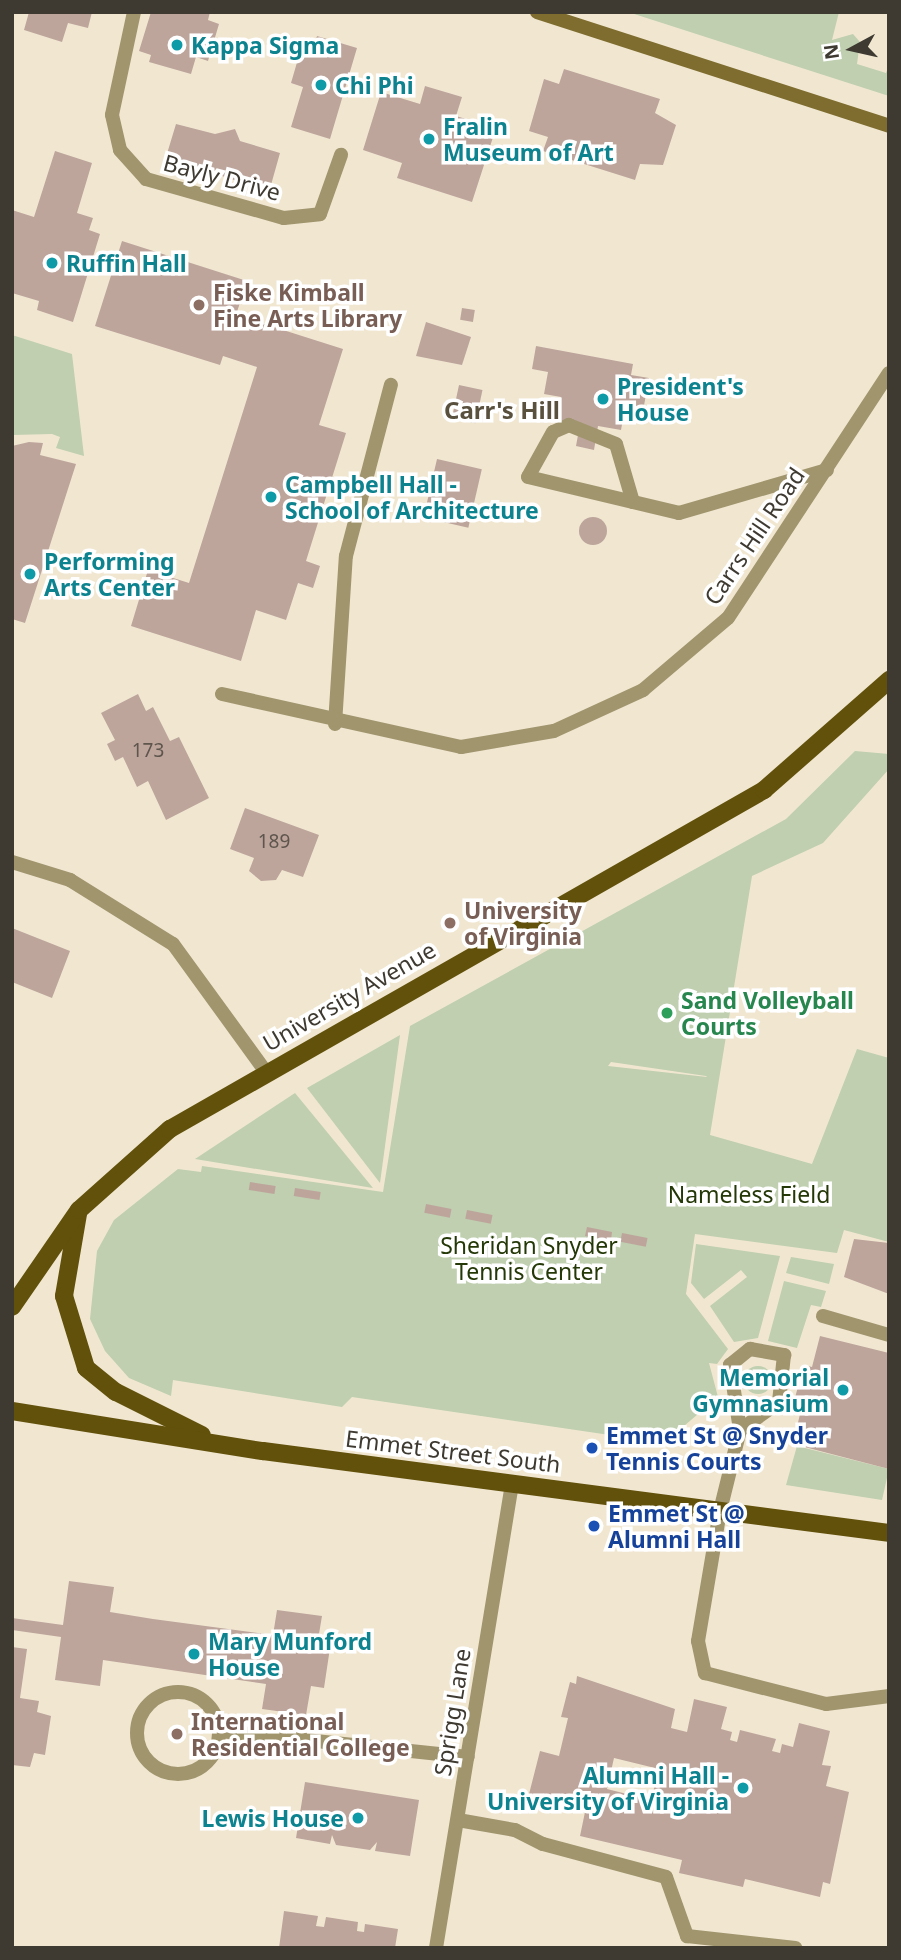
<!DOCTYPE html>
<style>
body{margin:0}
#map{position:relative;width:901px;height:1960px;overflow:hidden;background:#f1e7d1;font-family:"Noto Sans",sans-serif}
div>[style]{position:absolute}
.green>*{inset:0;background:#bfcfaf}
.round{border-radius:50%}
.building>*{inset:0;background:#bda59c;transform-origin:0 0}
.lane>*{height:14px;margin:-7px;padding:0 7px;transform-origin:7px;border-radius:7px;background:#a1956e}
.lane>.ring{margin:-7px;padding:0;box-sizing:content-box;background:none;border:14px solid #a1956e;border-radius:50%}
.street>*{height:14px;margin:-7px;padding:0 7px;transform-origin:7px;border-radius:7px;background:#a1956e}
.secondary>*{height:14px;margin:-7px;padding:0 7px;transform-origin:7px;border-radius:7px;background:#7e6d2e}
.primary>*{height:18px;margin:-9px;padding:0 9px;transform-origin:9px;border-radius:9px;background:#62510b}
.dots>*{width:19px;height:19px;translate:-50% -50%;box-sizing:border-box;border:4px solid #fff;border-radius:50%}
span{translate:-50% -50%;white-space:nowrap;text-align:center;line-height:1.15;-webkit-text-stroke:7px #fff;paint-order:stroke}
.number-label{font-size:19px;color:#5e554c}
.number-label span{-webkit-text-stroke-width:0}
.culture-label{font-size:23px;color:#0d838f;font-weight:700}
.left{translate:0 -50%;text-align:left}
.right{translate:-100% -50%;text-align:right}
.street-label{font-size:23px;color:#3e3a31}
.education-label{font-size:23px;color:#785e54;font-weight:700}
.leisure-label{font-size:23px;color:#27864d;font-weight:700}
.park-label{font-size:23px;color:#253807}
.transit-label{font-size:23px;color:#164399;font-weight:700}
.neighbourhood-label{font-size:24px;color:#59503d;font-weight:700}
.frame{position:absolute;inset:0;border:14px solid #3e3a31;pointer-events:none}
.north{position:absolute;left:817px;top:14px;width:70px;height:70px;-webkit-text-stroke:5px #fff;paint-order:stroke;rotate:262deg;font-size:19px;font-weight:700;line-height:28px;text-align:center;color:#3e3a31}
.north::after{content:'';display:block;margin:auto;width:24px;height:32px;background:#3e3a31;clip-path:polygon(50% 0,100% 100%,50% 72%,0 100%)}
</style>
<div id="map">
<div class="green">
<div style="clip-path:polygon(628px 12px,839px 12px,832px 40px,853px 34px,860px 42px,857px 64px,886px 73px,889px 65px,889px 96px)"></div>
<div style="clip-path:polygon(12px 335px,72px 354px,84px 456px,56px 448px,60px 437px,52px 434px,12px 435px)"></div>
<div style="clip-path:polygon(evenodd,855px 751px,889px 754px,889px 769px,823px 843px,752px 876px,710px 1135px,812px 1164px,857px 1049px,889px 1058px,889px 1242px,844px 1230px,837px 1253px,695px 1234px,686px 1294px,728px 1349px,717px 1364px,709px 1363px,718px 1397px,664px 1443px,352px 1397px,342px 1407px,173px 1380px,171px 1396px,129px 1378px,105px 1351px,90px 1319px,97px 1251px,114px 1220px,178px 1169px,201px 1172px,202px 1166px,383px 1192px,410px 1026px,786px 819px,855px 751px,611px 1062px,706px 1076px,707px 1077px,608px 1066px,611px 1062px)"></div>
<div style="clip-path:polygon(400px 1035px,380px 1183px,307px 1088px)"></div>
<div style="clip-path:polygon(295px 1093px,373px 1188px,195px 1159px)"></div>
<div style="clip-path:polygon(696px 1244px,780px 1256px,758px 1338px,734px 1342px,710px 1306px,747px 1277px,741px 1270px,704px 1299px,691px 1283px)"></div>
<div style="clip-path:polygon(791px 1257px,834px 1264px,829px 1284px,786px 1273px)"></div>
<div style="clip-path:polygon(784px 1281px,826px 1291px,821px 1307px,811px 1305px,797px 1348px,768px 1341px)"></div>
<div class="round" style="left:744px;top:1366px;width:28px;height:28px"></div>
<div style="clip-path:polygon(797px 1446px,889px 1469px,882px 1500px,786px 1485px)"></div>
</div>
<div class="building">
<div style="clip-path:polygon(29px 12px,92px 12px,88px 28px,68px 23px,62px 42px,24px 30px)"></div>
<div style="clip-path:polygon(151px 12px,210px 12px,208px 20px,219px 24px,208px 61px,196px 57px,191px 74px,149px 62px,151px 55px,139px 51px)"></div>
<div style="clip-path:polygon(317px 36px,357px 48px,330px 139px,291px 127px,303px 87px,291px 83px,300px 52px,311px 56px)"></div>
<div style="clip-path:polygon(564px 69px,660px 99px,655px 113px,676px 125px,663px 165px,640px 164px,635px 180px,543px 151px,548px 137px,529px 131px,544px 79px,559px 84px)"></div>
<div style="clip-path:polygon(425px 86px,462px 97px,456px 116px,496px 128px,472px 202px,397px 178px,402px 163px,363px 150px,381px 92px,420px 104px)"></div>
<div style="clip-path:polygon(176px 124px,215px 134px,235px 129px,240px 141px,280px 153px,269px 192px,166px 157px)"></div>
<div style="clip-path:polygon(55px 151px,92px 163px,77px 213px,93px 218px,89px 230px,100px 234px,73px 322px,37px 310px,39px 301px,12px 293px,12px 210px,34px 217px)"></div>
<div style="clip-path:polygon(122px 241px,247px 281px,236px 315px,343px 349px,319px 425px,346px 433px,306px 561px,320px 566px,313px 588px,298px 583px,286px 620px,256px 610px,241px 661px,131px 626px,148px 570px,189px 583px,257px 367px,223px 356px,220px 365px,95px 326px)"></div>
<div style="left:462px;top:308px;width:13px;height:12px;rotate:9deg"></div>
<div style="clip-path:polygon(426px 322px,471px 337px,462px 365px,416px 356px)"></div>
<div style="clip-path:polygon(536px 346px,633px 364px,631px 375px,649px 378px,641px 422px,623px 419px,621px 430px,598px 426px,594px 450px,576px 446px,580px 424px,557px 420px,561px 397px,544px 394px,548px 372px,532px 369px)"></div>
<div style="left:459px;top:385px;width:24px;height:34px;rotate:12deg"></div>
<div style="clip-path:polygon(29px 442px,43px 443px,40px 455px,76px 464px,25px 623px,12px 619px,12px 446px)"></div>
<div style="left:437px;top:459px;width:46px;height:60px;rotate:13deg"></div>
<div class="round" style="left:579px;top:517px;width:28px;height:28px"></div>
<div style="clip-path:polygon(138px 694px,146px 711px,153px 707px,170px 741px,179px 737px,209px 798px,166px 820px,148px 781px,137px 787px,123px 757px,115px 761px,107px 744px,115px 740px,101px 713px)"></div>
<div style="clip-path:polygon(245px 808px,319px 835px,303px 877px,282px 870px,276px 880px,261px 881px,249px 871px,254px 858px,230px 849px)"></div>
<div style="clip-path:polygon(12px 928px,70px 951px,52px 998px,12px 982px)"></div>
<div style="left:250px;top:1182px;width:26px;height:8px;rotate:9deg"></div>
<div style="left:295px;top:1188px;width:26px;height:8px;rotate:9deg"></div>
<div style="left:426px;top:1204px;width:26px;height:9px;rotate:11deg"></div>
<div style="left:467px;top:1210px;width:26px;height:9px;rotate:11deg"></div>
<div style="clip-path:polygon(587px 1227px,612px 1232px,611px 1240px,585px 1236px)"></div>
<div style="left:622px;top:1233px;width:26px;height:9px;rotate:11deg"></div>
<div style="clip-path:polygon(854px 1239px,889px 1243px,889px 1294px,844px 1277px)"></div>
<div style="clip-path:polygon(820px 1336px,889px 1353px,889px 1469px,793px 1444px,800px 1414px,791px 1412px,804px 1365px,812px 1367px)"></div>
<div style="clip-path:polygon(69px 1581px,114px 1587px,110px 1612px,153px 1619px,273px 1635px,277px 1610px,322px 1616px,317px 1646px,330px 1648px,324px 1688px,311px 1686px,306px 1715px,262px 1709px,266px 1684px,103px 1660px,100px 1686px,55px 1680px,61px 1637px,12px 1630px,12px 1618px,63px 1625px)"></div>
<div style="clip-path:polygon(12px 1647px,27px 1649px,20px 1698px,39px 1701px,37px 1712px,51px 1716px,45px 1755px,34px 1753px,30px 1767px,12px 1765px)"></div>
<div style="clip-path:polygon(evenodd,577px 1676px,675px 1709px,671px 1728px,687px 1732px,694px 1699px,727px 1707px,721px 1729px,732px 1732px,730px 1740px,737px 1742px,740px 1730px,776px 1739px,772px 1751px,780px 1753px,782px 1744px,793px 1747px,799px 1723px,830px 1731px,822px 1765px,831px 1766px,826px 1786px,849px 1792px,830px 1884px,823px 1882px,820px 1897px,745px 1879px,743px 1887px,679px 1873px,682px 1860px,580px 1836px,585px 1812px,528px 1798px,540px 1751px,559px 1756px,568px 1718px,561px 1717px,570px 1682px,576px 1684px,577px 1676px,614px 1758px,659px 1769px,651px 1800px,607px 1789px,614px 1758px)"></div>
<div style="clip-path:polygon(305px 1782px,419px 1800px,410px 1856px,375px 1851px,377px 1842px,370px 1850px,336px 1845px,332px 1835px,330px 1844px,296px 1838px)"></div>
<div style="clip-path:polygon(284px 1911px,318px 1916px,316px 1926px,324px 1927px,326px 1917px,358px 1922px,357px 1931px,364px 1932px,365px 1924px,398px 1929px,395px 1948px,279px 1948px)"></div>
</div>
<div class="lane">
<div style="left:633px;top:502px;width:60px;rotate:-106.3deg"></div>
<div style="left:616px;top:444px;width:51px;rotate:-158deg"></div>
<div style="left:569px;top:425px;width:17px;rotate:156deg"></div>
<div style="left:553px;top:432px;width:51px;rotate:119.1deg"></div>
<div style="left:528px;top:477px;width:155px;rotate:13.4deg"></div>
<div style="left:679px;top:513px;width:154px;rotate:-16.2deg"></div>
<div style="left:335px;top:724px;width:168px;rotate:-86.3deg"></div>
<div style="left:346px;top:556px;width:177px;rotate:-75.3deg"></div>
<div style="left:823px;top:1316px;width:69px;rotate:16.1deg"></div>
<div style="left:740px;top:1430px;width:66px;rotate:-98.7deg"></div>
<div style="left:730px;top:1365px;width:26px;rotate:-39deg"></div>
<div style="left:750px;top:1349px;width:35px;rotate:10deg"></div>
<div style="left:784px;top:1355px;width:47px;rotate:96.1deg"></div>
<div style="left:779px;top:1402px;width:48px;rotate:144.3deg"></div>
<div style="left:740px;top:1430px;width:83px;rotate:103.9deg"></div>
<div style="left:720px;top:1511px;width:132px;rotate:99.6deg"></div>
<div style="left:698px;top:1641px;width:33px;rotate:78deg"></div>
<div style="left:705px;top:1673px;width:125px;rotate:14.4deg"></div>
<div style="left:826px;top:1704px;width:64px;rotate:-7.2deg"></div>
<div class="ring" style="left:137px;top:1692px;width:68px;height:68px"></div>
<div style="left:220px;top:1731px;width:249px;rotate:6deg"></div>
<div style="left:458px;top:1820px;width:58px;rotate:10deg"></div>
<div style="left:515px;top:1830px;width:31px;rotate:27deg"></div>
<div style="left:543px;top:1844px;width:127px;rotate:15deg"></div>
<div style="left:666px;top:1877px;width:63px;rotate:70.4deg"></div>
<div style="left:687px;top:1936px;width:109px;rotate:6.3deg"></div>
</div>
<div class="street">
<div style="left:134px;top:12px;width:105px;rotate:102.1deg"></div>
<div style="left:112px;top:115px;width:36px;rotate:77deg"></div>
<div style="left:120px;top:150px;width:39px;rotate:48deg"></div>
<div style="left:146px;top:179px;width:143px;rotate:15.8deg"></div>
<div style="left:284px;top:218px;width:36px;rotate:-6deg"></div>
<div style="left:320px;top:214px;width:63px;rotate:-70.4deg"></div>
<div style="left:222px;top:694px;width:245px;rotate:12.5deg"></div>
<div style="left:461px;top:747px;width:94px;rotate:-9.8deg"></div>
<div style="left:554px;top:731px;width:98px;rotate:-24.7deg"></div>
<div style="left:643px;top:690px;width:111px;rotate:-40.3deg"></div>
<div style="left:728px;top:618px;width:293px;rotate:-56.7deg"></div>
<div style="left:12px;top:862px;width:61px;rotate:17.2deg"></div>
<div style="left:70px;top:880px;width:121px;rotate:31.9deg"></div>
<div style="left:173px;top:944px;width:158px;rotate:54deg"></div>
<div style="left:436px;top:1948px;width:471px;rotate:-80.7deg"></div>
</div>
<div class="secondary">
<div style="left:537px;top:12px;width:370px;rotate:17.9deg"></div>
</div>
<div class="primary">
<div style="left:78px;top:1214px;width:83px;rotate:99.7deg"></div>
<div style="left:64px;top:1296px;width:75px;rotate:73deg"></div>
<div style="left:86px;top:1368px;width:38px;rotate:39deg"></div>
<div style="left:116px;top:1392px;width:96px;rotate:26.6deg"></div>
<div style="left:12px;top:1307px;width:118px;rotate:-55.4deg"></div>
<div style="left:79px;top:1210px;width:122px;rotate:-41.7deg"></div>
<div style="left:170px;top:1129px;width:684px;rotate:-29.71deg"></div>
<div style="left:764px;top:790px;width:167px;rotate:-41.3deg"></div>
<div style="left:12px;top:1411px;width:254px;rotate:9.1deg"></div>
<div style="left:263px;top:1451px;width:631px;rotate:7.46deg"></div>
</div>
<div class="dots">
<div style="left:177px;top:45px;background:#0f9aa8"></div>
<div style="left:321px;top:85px;background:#0f9aa8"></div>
<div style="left:429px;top:139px;background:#0f9aa8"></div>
<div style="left:52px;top:263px;background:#0f9aa8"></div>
<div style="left:199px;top:305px;background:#8d6e63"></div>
<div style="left:603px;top:399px;background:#0f9aa8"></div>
<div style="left:271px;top:497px;background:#0f9aa8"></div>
<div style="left:30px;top:574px;background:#0f9aa8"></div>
<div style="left:450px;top:923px;background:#8d6e63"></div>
<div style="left:667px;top:1013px;background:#2e9e5b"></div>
<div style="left:843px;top:1390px;background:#0f9aa8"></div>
<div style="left:592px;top:1448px;background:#1a4fb4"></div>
<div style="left:594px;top:1526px;background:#1a4fb4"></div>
<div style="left:194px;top:1654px;background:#0f9aa8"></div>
<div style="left:177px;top:1734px;background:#8d6e63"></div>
<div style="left:743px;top:1788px;background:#0f9aa8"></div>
<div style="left:358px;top:1818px;background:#0f9aa8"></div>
</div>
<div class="number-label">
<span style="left:148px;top:751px">173</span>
<span style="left:274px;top:842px">189</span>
</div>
<div class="culture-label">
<span class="left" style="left:191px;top:45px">Kappa Sigma</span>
<span class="left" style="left:335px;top:85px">Chi Phi</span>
<span class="left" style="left:443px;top:139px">Fralin<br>Museum of Art</span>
<span class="left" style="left:66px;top:263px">Ruffin Hall</span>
<span class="left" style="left:617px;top:399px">President's<br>House</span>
<span class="left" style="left:285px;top:497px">Campbell Hall -<br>School of Architecture</span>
<span class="left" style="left:44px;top:574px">Performing<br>Arts Center</span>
<span class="right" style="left:829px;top:1390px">Memorial<br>Gymnasium</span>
<span class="left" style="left:208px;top:1654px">Mary Munford<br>House</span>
<span class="right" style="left:729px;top:1788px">Alumni Hall -<br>University of Virginia</span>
<span class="right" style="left:344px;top:1818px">Lewis House</span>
</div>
<div class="street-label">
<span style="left:222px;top:177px;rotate:15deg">Bayly Drive</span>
<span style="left:754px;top:536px;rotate:-56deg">Carrs Hill Road</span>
<span style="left:349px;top:996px;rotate:-30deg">University Avenue</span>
<span style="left:453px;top:1451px;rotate:7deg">Emmet Street South</span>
<span style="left:452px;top:1712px;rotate:-81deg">Sprigg Lane</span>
</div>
<div class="education-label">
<span class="left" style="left:213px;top:305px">Fiske Kimball<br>Fine Arts Library</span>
<span class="left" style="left:464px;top:923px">University<br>of Virginia</span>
<span class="left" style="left:191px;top:1734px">International<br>Residential College</span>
</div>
<div class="leisure-label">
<span class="left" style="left:681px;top:1013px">Sand Volleyball<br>Courts</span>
</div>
<div class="park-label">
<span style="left:749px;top:1194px">Nameless Field</span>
<span style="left:529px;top:1258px">Sheridan Snyder<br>Tennis Center</span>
</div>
<div class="transit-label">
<span class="left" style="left:606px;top:1448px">Emmet St @ Snyder<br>Tennis Courts</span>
<span class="left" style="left:608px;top:1526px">Emmet St @<br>Alumni Hall</span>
</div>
<div class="neighbourhood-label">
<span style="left:502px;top:410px">Carr's Hill</span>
</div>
<div class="frame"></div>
<div class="north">N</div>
</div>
